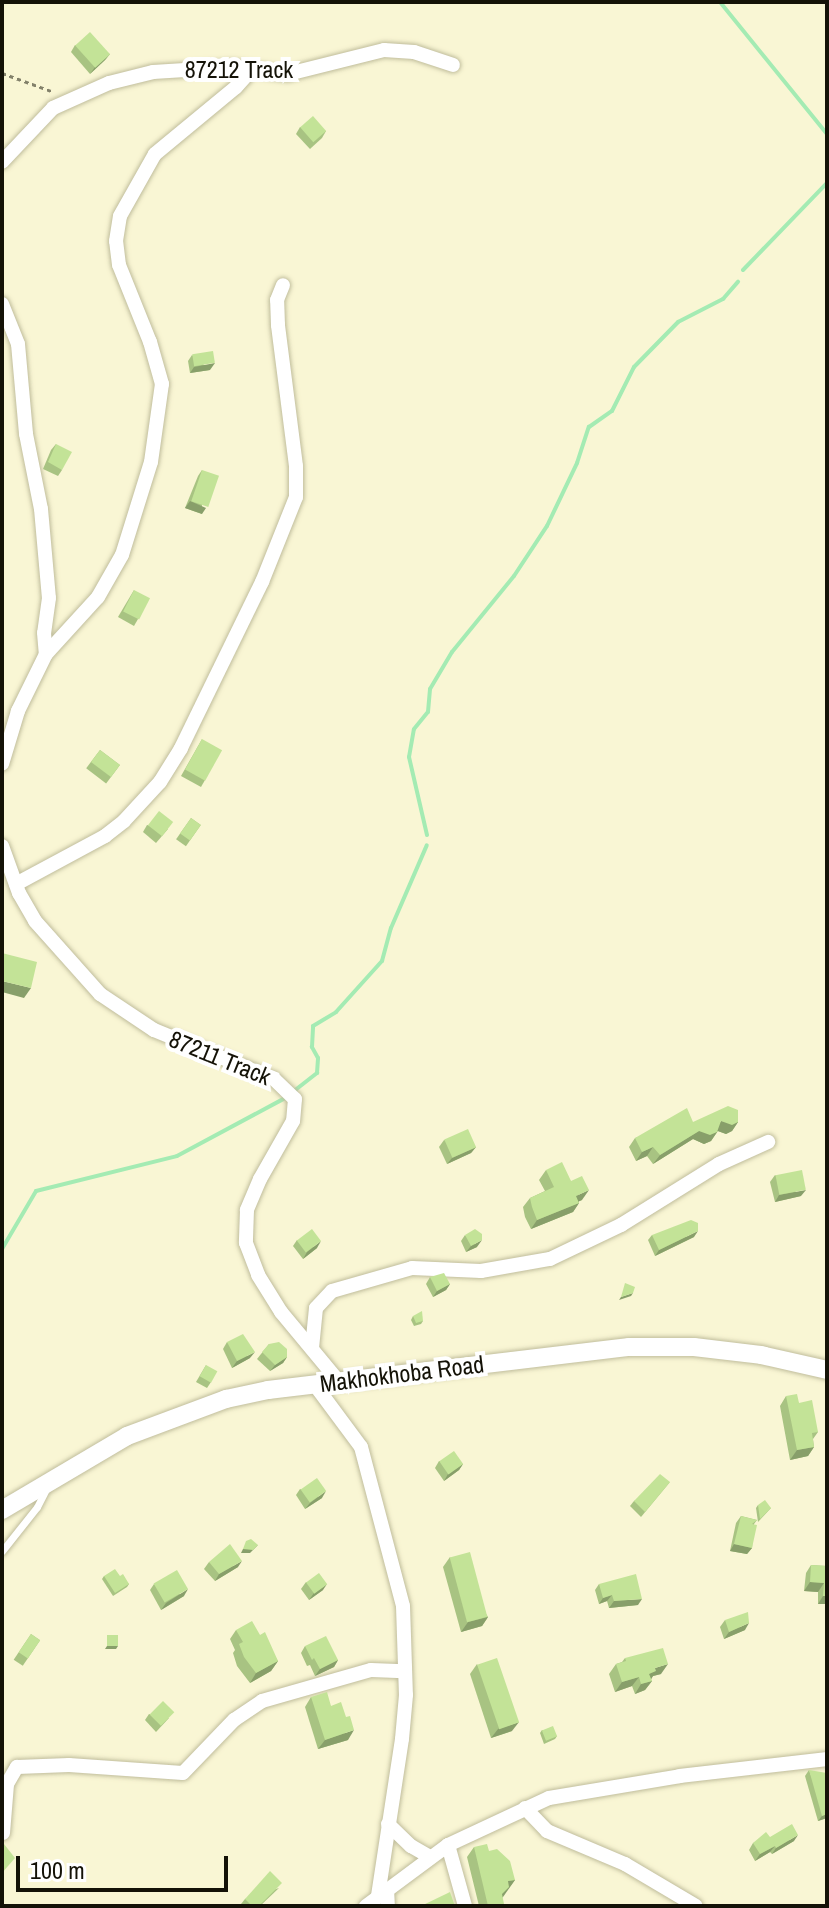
<!DOCTYPE html>
<style>
body{margin:0}
#map{position:relative;width:829px;height:1908px;overflow:hidden;background:#f9f6d4;font-family:"Archivo Narrow",sans-serif}
div>[style]{position:absolute}
.stream>*{height:4px;margin:-2px;padding:0 2px;transform-origin:2px;border-radius:2px;background:#a4ebb3}
.path>*{height:3px;margin-top:-1.5px;transform-origin:0;background:repeating-linear-gradient(90deg,#83816a 0 4px,transparent 0 8px)}
.roads{filter:drop-shadow(0 0 2px #c0bd9c) drop-shadow(0 0 2px #c0bd9c)}
.service>*{height:7px;margin:-3.5px;padding:0 3.5px;transform-origin:3.5px;border-radius:3.5px;background:#fff}
.minor>*{height:14px;margin:-7px;padding:0 7px;transform-origin:7px;border-radius:7px;background:#fff}
.tertiary>*{height:18px;margin:-9px;padding:0 9px;transform-origin:9px;border-radius:9px;background:#fff}
.wall>*{inset:0;background:#a8c382;transform-origin:0 0}
.shaded-wall>*{inset:0;background:#889f6a}
.building>*{inset:0;background:#c3e397;transform-origin:0 0}
span{translate:-50% -50%;white-space:nowrap;text-align:center;line-height:1.15;-webkit-text-stroke:8px #fff;paint-order:stroke}
.street-label{font-size:24px;color:#141207}
.frame{position:absolute;inset:0;border:4px solid #141207;pointer-events:none}
.scale{position:absolute;left:16px;top:1856px;width:212px;height:36px;box-sizing:border-box;border:4px solid #141207;border-top:0;padding-left:10px;font-size:24px;line-height:28px;white-space:nowrap;color:#141207;-webkit-text-stroke:6px #fff;paint-order:stroke}
</style>
<div id="map">
<div class="stream">
<div style="left:720px;top:2px;width:170px;rotate:51deg"></div>
<div style="left:743px;top:270px;width:121px;rotate:-46deg"></div>
<div style="left:427px;top:835px;width:80px;rotate:-103deg"></div>
<div style="left:409px;top:757px;width:28px;rotate:-80deg"></div>
<div style="left:414px;top:729px;width:22px;rotate:-51deg"></div>
<div style="left:428px;top:712px;width:23px;rotate:-85deg"></div>
<div style="left:430px;top:689px;width:43px;rotate:-59.3deg"></div>
<div style="left:452px;top:652px;width:98px;rotate:-50.8deg"></div>
<div style="left:514px;top:576px;width:60px;rotate:-56.6deg"></div>
<div style="left:547px;top:526px;width:70px;rotate:-64.5deg"></div>
<div style="left:577px;top:463px;width:38px;rotate:-72deg"></div>
<div style="left:589px;top:427px;width:28px;rotate:-35deg"></div>
<div style="left:612px;top:411px;width:49px;rotate:-63.4deg"></div>
<div style="left:634px;top:367px;width:63px;rotate:-45.6deg"></div>
<div style="left:678px;top:322px;width:51px;rotate:-27.1deg"></div>
<div style="left:723px;top:299px;width:23px;rotate:-49deg"></div>
<div style="left:2px;top:1249px;width:67px;rotate:-59.6deg"></div>
<div style="left:36px;top:1191px;width:145px;rotate:-13.9deg"></div>
<div style="left:177px;top:1156px;width:123px;rotate:-28.2deg"></div>
<div style="left:285px;top:1098px;width:41px;rotate:-38deg"></div>
<div style="left:317px;top:1073px;width:15px;rotate:-86deg"></div>
<div style="left:318px;top:1058px;width:13px;rotate:-119deg"></div>
<div style="left:312px;top:1047px;width:21px;rotate:-87deg"></div>
<div style="left:313px;top:1026px;width:27px;rotate:-31deg"></div>
<div style="left:336px;top:1012px;width:69px;rotate:-48deg"></div>
<div style="left:382px;top:961px;width:34px;rotate:-75deg"></div>
<div style="left:391px;top:928px;width:90px;rotate:-66.6deg"></div>
</div>
<div class="path">
<div style="left:2px;top:73px;width:55px;rotate:20.1deg"></div>
<div style="left:279px;top:1905px;width:3px;rotate:18deg"></div>
</div>
<div class="roads">
<div class="service">
<div style="left:2px;top:1551px;width:56px;rotate:-51.5deg"></div>
<div style="left:37px;top:1507px;width:20px;rotate:-63deg"></div>
</div>
<div class="minor">
<div style="left:2px;top:162px;width:74px;rotate:-46.6deg"></div>
<div style="left:53px;top:108px;width:61px;rotate:-24.1deg"></div>
<div style="left:109px;top:83px;width:45px;rotate:-14deg"></div>
<div style="left:153px;top:72px;width:80px;rotate:-3.6deg"></div>
<div style="left:233px;top:67px;width:55px;rotate:7.3deg"></div>
<div style="left:288px;top:74px;width:99px;rotate:-14deg"></div>
<div style="left:384px;top:50px;width:30px;rotate:4deg"></div>
<div style="left:414px;top:52px;width:41px;rotate:18.4deg"></div>
<div style="left:2px;top:304px;width:43px;rotate:68.2deg"></div>
<div style="left:18px;top:344px;width:90px;rotate:84.9deg"></div>
<div style="left:26px;top:434px;width:76px;rotate:78.7deg"></div>
<div style="left:41px;top:509px;width:89px;rotate:84.9deg"></div>
<div style="left:49px;top:598px;width:35px;rotate:98deg"></div>
<div style="left:44px;top:633px;width:21px;rotate:85deg"></div>
<div style="left:46px;top:654px;width:64px;rotate:116.2deg"></div>
<div style="left:18px;top:711px;width:55px;rotate:106.8deg"></div>
<div style="left:46px;top:654px;width:77px;rotate:-47.6deg"></div>
<div style="left:98px;top:597px;width:48px;rotate:-60.3deg"></div>
<div style="left:122px;top:555px;width:97px;rotate:-72.7deg"></div>
<div style="left:151px;top:462px;width:79px;rotate:-82deg"></div>
<div style="left:162px;top:384px;width:44px;rotate:-105.9deg"></div>
<div style="left:150px;top:342px;width:83px;rotate:-111.9deg"></div>
<div style="left:119px;top:265px;width:24px;rotate:-97deg"></div>
<div style="left:116px;top:241px;width:25px;rotate:-81deg"></div>
<div style="left:120px;top:216px;width:71px;rotate:-60.6deg"></div>
<div style="left:155px;top:154px;width:105px;rotate:-39.6deg"></div>
<div style="left:236px;top:87px;width:24px;rotate:-48deg"></div>
<div style="left:2px;top:846px;width:50px;rotate:70.1deg"></div>
<div style="left:19px;top:893px;width:32px;rotate:60deg"></div>
<div style="left:35px;top:921px;width:98px;rotate:48.3deg"></div>
<div style="left:100px;top:994px;width:65px;rotate:33.7deg"></div>
<div style="left:154px;top:1030px;width:130px;rotate:22.2deg"></div>
<div style="left:274px;top:1079px;width:29px;rotate:44deg"></div>
<div style="left:295px;top:1099px;width:22px;rotate:95deg"></div>
<div style="left:293px;top:1121px;width:67px;rotate:119.6deg"></div>
<div style="left:260px;top:1179px;width:34px;rotate:113deg"></div>
<div style="left:247px;top:1210px;width:33px;rotate:92deg"></div>
<div style="left:246px;top:1243px;width:34px;rotate:69deg"></div>
<div style="left:258px;top:1275px;width:44px;rotate:58.1deg"></div>
<div style="left:281px;top:1312px;width:92px;rotate:50.3deg"></div>
<div style="left:16px;top:884px;width:101px;rotate:-28.3deg"></div>
<div style="left:105px;top:836px;width:24px;rotate:-38deg"></div>
<div style="left:124px;top:821px;width:53px;rotate:-47.3deg"></div>
<div style="left:160px;top:782px;width:40px;rotate:-58deg"></div>
<div style="left:181px;top:748px;width:185px;rotate:-64deg"></div>
<div style="left:262px;top:582px;width:92px;rotate:-68.2deg"></div>
<div style="left:296px;top:497px;width:31px;rotate:-90deg"></div>
<div style="left:296px;top:466px;width:142px;rotate:-97.3deg"></div>
<div style="left:278px;top:325px;width:25px;rotate:-92deg"></div>
<div style="left:277px;top:300px;width:16px;rotate:-68deg"></div>
<div style="left:312px;top:1348px;width:40px;rotate:-84.3deg"></div>
<div style="left:316px;top:1308px;width:23px;rotate:-47deg"></div>
<div style="left:332px;top:1291px;width:83px;rotate:-16deg"></div>
<div style="left:412px;top:1268px;width:69px;rotate:2.5deg"></div>
<div style="left:481px;top:1271px;width:70px;rotate:-9.9deg"></div>
<div style="left:550px;top:1259px;width:79px;rotate:-25.6deg"></div>
<div style="left:621px;top:1225px;width:115px;rotate:-31.9deg"></div>
<div style="left:719px;top:1164px;width:54px;rotate:-24.2deg"></div>
<div style="left:315px;top:1385px;width:77px;rotate:53.4deg"></div>
<div style="left:361px;top:1447px;width:164px;rotate:75.2deg"></div>
<div style="left:403px;top:1606px;width:89px;rotate:88.1deg"></div>
<div style="left:406px;top:1695px;width:44px;rotate:95.2deg"></div>
<div style="left:402px;top:1739px;width:158px;rotate:98.7deg"></div>
<div style="left:525px;top:1808px;width:32px;rotate:46deg"></div>
<div style="left:547px;top:1831px;width:85px;rotate:22.9deg"></div>
<div style="left:625px;top:1864px;width:82px;rotate:30.6deg"></div>
<div style="left:388px;top:1824px;width:32px;rotate:44deg"></div>
<div style="left:411px;top:1846px;width:22px;rotate:30deg"></div>
<div style="left:3px;top:1833px;width:49px;rotate:-85.3deg"></div>
<div style="left:7px;top:1784px;width:20px;rotate:-60deg"></div>
<div style="left:17px;top:1767px;width:52px;rotate:-2.2deg"></div>
<div style="left:69px;top:1765px;width:114px;rotate:4deg"></div>
<div style="left:183px;top:1773px;width:74px;rotate:-46.1deg"></div>
<div style="left:234px;top:1720px;width:34px;rotate:-34deg"></div>
<div style="left:262px;top:1701px;width:113px;rotate:-15.9deg"></div>
<div style="left:371px;top:1670px;width:33px;rotate:2deg"></div>
<div style="left:448px;top:1845px;width:63px;rotate:74.4deg"></div>
<div style="left:387px;top:1889px;width:17px;rotate:87deg"></div>
<div style="left:366px;top:1906px;width:102px;rotate:-36.6deg"></div>
<div style="left:448px;top:1845px;width:111px;rotate:-25deg"></div>
<div style="left:549px;top:1798px;width:133px;rotate:-9.5deg"></div>
<div style="left:680px;top:1776px;width:148px;rotate:-6.6deg"></div>
</div>
<div class="tertiary">
<div style="left:2px;top:1510px;width:145px;rotate:-30.6deg"></div>
<div style="left:127px;top:1436px;width:106px;rotate:-20.5deg"></div>
<div style="left:226px;top:1399px;width:43px;rotate:-12.1deg"></div>
<div style="left:268px;top:1390px;width:364px;rotate:-6.8deg"></div>
<div style="left:629px;top:1347px;width:65px"></div>
<div style="left:694px;top:1347px;width:67px;rotate:6.8deg"></div>
<div style="left:761px;top:1355px;width:68px;rotate:12.8deg"></div>
</div>
</div>
<div class="wall">
<div style="clip-path:polygon(75px 45px,110px 54px,105px 60px,90px 74px,71px 52px)"></div>
<div style="clip-path:polygon(300px 127px,326px 131px,322px 138px,310px 149px,296px 134px)"></div>
<div style="clip-path:polygon(192px 355px,210px 370px,190px 373px,188px 361px)"></div>
<div style="clip-path:polygon(56px 444px,62px 470px,58px 476px,43px 469px,51px 450px)"></div>
<div style="clip-path:polygon(202px 470px,202px 514px,185px 508px,198px 476px)"></div>
<div style="clip-path:polygon(134px 590px,138px 619px,134px 626px,118px 617px)"></div>
<div style="clip-path:polygon(202px 739px,205px 780px,201px 787px,181px 776px)"></div>
<div style="left:100px;top:750px;width:25px;height:23px;rotate:37deg"></div>
<div style="left:191px;top:818px;width:12px;height:26px;rotate:35deg"></div>
<div style="clip-path:polygon(147px 825px,168px 829px,156px 843px,143px 832px)"></div>
<div style="clip-path:polygon(693px 1122px,738px 1122px,732px 1131px,726px 1134px,718px 1131px,711px 1141px,704px 1144px,693px 1139px,653px 1164px,647px 1156px,636px 1161px,629px 1147px,635px 1138px)"></div>
<div style="clip-path:polygon(444px 1140px,476px 1147px,471px 1153px,447px 1164px,439px 1147px)"></div>
<div style="clip-path:polygon(546px 1170px,571px 1181px,582px 1200px,579px 1201px,579px 1203px,573px 1212px,531px 1229px,525px 1217px,523px 1207px,530px 1198px,545px 1191px,539px 1180px)"></div>
<div style="clip-path:polygon(775px 1175px,801px 1196px,775px 1202px,770px 1182px)"></div>
<div style="clip-path:polygon(465px 1235px,477px 1247px,466px 1252px,461px 1241px)"></div>
<div style="clip-path:polygon(652px 1235px,694px 1237px,655px 1256px,648px 1240px)"></div>
<div style="clip-path:polygon(297px 1240px,317px 1248px,303px 1259px,293px 1246px)"></div>
<div style="clip-path:polygon(430px 1277px,450px 1284px,446px 1290px,433px 1297px,426px 1284px)"></div>
<div style="clip-path:polygon(413px 1316px,423px 1321px,421px 1324px,414px 1326px,411px 1320px)"></div>
<div style="clip-path:polygon(227px 1342px,250px 1358px,232px 1368px,223px 1349px)"></div>
<div style="clip-path:polygon(269px 1344px,287px 1357px,283px 1363px,270px 1371px,257px 1359px)"></div>
<div style="clip-path:polygon(206px 1365px,211px 1382px,207px 1388px,196px 1382px)"></div>
<div style="clip-path:polygon(786px 1396px,799px 1403px,818px 1432px,813px 1439px,814px 1447px,808px 1456px,790px 1460px,780px 1406px)"></div>
<div style="clip-path:polygon(439px 1461px,463px 1464px,459px 1470px,444px 1481px,435px 1468px)"></div>
<div style="clip-path:polygon(670px 1482px,641px 1517px,630px 1506px,634px 1501px)"></div>
<div style="clip-path:polygon(300px 1489px,322px 1498px,305px 1509px,296px 1495px)"></div>
<div style="clip-path:polygon(758px 1505px,771px 1508px,758px 1522px,756px 1508px)"></div>
<div style="clip-path:polygon(741px 1516px,757px 1520px,754px 1524px,752px 1548px,747px 1554px,730px 1551px,736px 1523px)"></div>
<div style="clip-path:polygon(450px 1557px,488px 1617px,482px 1626px,461px 1632px,443px 1567px)"></div>
<div style="clip-path:polygon(209px 1562px,238px 1567px,215px 1581px,204px 1569px)"></div>
<div style="clip-path:polygon(811px 1565px,827px 1566px,827px 1604px,818px 1604px,818px 1592px,804px 1591px,806px 1573px)"></div>
<div style="clip-path:polygon(104px 1576px,120px 1576px,129px 1584px,127px 1587px,113px 1596px,102px 1579px)"></div>
<div style="clip-path:polygon(306px 1582px,323px 1590px,309px 1600px,301px 1589px)"></div>
<div style="clip-path:polygon(154px 1584px,184px 1596px,161px 1610px,150px 1590px)"></div>
<div style="clip-path:polygon(599px 1584px,638px 1605px,609px 1608px,607px 1601px,599px 1604px,595px 1590px)"></div>
<div style="clip-path:polygon(725px 1620px,745px 1630px,724px 1639px,720px 1627px)"></div>
<div style="clip-path:polygon(236px 1630px,260px 1635px,278px 1661px,271px 1671px,250px 1683px,237px 1666px,233px 1653px,235px 1650px,230px 1639px)"></div>
<div style="left:31px;top:1634px;width:11px;height:31px;rotate:34deg"></div>
<div style="clip-path:polygon(305px 1646px,338px 1660px,334px 1667px,315px 1676px,310px 1665px,307px 1666px,301px 1653px)"></div>
<div style="clip-path:polygon(625px 1658px,661px 1674px,653px 1676px,651px 1679px,652px 1681px,645px 1690px,635px 1694px,632px 1686px,615px 1692px,609px 1674px,616px 1664px,622px 1662px)"></div>
<div style="clip-path:polygon(477px 1664px,512px 1731px,491px 1738px,470px 1674px)"></div>
<div style="clip-path:polygon(311px 1697px,331px 1706px,348px 1740px,318px 1749px,305px 1707px)"></div>
<div style="clip-path:polygon(149px 1714px,169px 1718px,156px 1732px,145px 1720px)"></div>
<div style="clip-path:polygon(542px 1730px,557px 1736px,555px 1739px,544px 1744px,540px 1733px)"></div>
<div style="clip-path:polygon(809px 1770px,827px 1818px,818px 1821px,805px 1776px)"></div>
<div style="clip-path:polygon(770px 1837px,794px 1841px,772px 1854px,770px 1852px,755px 1861px,749px 1850px,753px 1843px)"></div>
<div style="clip-path:polygon(474px 1847px,489px 1851px,515px 1880px,502px 1897px,503px 1906px,479px 1906px,467px 1857px)"></div>
<div style="clip-path:polygon(279px 1888px,260px 1906px,243px 1906px,241px 1904px,245px 1899px)"></div>
</div>
<div class="shaded-wall">
<div style="clip-path:polygon(110px 54px,105px 60px,90px 74px,95px 67px)"></div>
<div style="clip-path:polygon(215px 363px,210px 370px,190px 373px,194px 367px)"></div>
<div style="clip-path:polygon(190px 501px,206px 508px,202px 514px,185px 508px)"></div>
<div style="clip-path:polygon(2px 981px,31px 988px,24px 998px,2px 992px)"></div>
<div style="clip-path:polygon(721px 1121px,738px 1122px,732px 1131px,726px 1134px,715px 1130px)"></div>
<div style="clip-path:polygon(699px 1131px,717px 1132px,711px 1141px,704px 1144px,693px 1139px,653px 1164px,660px 1155px)"></div>
<div style="clip-path:polygon(476px 1147px,471px 1153px,447px 1164px,452px 1158px)"></div>
<div style="clip-path:polygon(653px 1147px,647px 1156px,636px 1161px,642px 1152px)"></div>
<div style="clip-path:polygon(589px 1190px,582px 1200px,569px 1206px,576px 1196px)"></div>
<div style="clip-path:polygon(806px 1190px,801px 1196px,775px 1202px,779px 1195px)"></div>
<div style="clip-path:polygon(579px 1203px,573px 1212px,531px 1229px,537px 1220px)"></div>
<div style="clip-path:polygon(698px 1231px,694px 1237px,655px 1256px,659px 1250px)"></div>
<div style="clip-path:polygon(482px 1240px,477px 1247px,466px 1252px,471px 1246px)"></div>
<div style="clip-path:polygon(321px 1241px,317px 1248px,303px 1259px,307px 1252px)"></div>
<div style="clip-path:polygon(450px 1284px,446px 1290px,433px 1297px,437px 1291px)"></div>
<div style="clip-path:polygon(633px 1293px,631px 1296px,619px 1300px,621px 1297px)"></div>
<div style="clip-path:polygon(255px 1352px,250px 1358px,232px 1368px,237px 1361px)"></div>
<div style="clip-path:polygon(287px 1357px,283px 1363px,270px 1371px,275px 1365px)"></div>
<div style="clip-path:polygon(814px 1447px,808px 1456px,790px 1460px,797px 1450px)"></div>
<div style="clip-path:polygon(463px 1464px,459px 1470px,444px 1481px,448px 1474px)"></div>
<div style="clip-path:polygon(326px 1491px,322px 1498px,305px 1509px,310px 1503px)"></div>
<div style="clip-path:polygon(734px 1544px,752px 1548px,747px 1554px,730px 1551px)"></div>
<div style="clip-path:polygon(258px 1545px,250px 1553px,241px 1553px,243px 1549px)"></div>
<div style="clip-path:polygon(242px 1561px,238px 1567px,215px 1581px,219px 1574px)"></div>
<div style="clip-path:polygon(810px 1582px,824px 1583px,818px 1592px,804px 1591px)"></div>
<div style="clip-path:polygon(327px 1584px,323px 1590px,309px 1600px,314px 1593px)"></div>
<div style="clip-path:polygon(188px 1589px,184px 1596px,161px 1610px,166px 1603px)"></div>
<div style="clip-path:polygon(612px 1595px,607px 1601px,599px 1604px,603px 1598px)"></div>
<div style="clip-path:polygon(823px 1596px,827px 1596px,827px 1604px,818px 1604px)"></div>
<div style="clip-path:polygon(642px 1599px,638px 1605px,609px 1608px,614px 1601px)"></div>
<div style="clip-path:polygon(488px 1617px,482px 1626px,461px 1632px,468px 1622px)"></div>
<div style="clip-path:polygon(749px 1623px,745px 1630px,724px 1639px,729px 1632px)"></div>
<div style="clip-path:polygon(107px 1646px,118px 1646px,116px 1649px,105px 1649px)"></div>
<div style="clip-path:polygon(338px 1660px,334px 1667px,315px 1676px,320px 1669px)"></div>
<div style="clip-path:polygon(278px 1661px,271px 1671px,250px 1683px,256px 1673px)"></div>
<div style="clip-path:polygon(668px 1664px,661px 1674px,653px 1676px,650px 1681px,649px 1674px,655px 1668px)"></div>
<div style="clip-path:polygon(639px 1677px,632px 1686px,615px 1692px,622px 1682px)"></div>
<div style="clip-path:polygon(652px 1681px,645px 1690px,635px 1694px,641px 1684px)"></div>
<div style="clip-path:polygon(519px 1722px,512px 1731px,491px 1738px,498px 1729px)"></div>
<div style="clip-path:polygon(354px 1730px,348px 1740px,318px 1749px,325px 1740px)"></div>
<div style="clip-path:polygon(827px 1814px,827px 1818px,818px 1821px,822px 1816px)"></div>
<div style="clip-path:polygon(798px 1835px,794px 1841px,772px 1854px,776px 1848px)"></div>
<div style="clip-path:polygon(775px 1846px,770px 1852px,755px 1861px,760px 1854px)"></div>
<div style="clip-path:polygon(515px 1880px,503px 1897px,495px 1903px,508px 1881px)"></div>
</div>
<div class="building">
<div style="left:90px;top:32px;width:30px;height:20px;rotate:48deg"></div>
<div style="left:313px;top:116px;width:20px;height:17px;rotate:49deg"></div>
<div style="left:213px;top:351px;width:12px;height:21px;rotate:81deg"></div>
<div style="clip-path:polygon(56px 444px,72px 452px,62px 470px,48px 462px)"></div>
<div style="left:202px;top:470px;width:18px;height:33px;rotate:19deg"></div>
<div style="left:134px;top:590px;width:18px;height:24px;rotate:27deg"></div>
<div style="left:202px;top:739px;width:23px;height:35px;rotate:29deg"></div>
<div style="left:100px;top:750px;width:25px;height:15px;rotate:37deg"></div>
<div style="left:159px;top:811px;width:18px;height:18px;rotate:38deg"></div>
<div style="left:191px;top:818px;width:12px;height:19px;rotate:35deg"></div>
<div style="clip-path:polygon(2px 953px,37px 962px,31px 988px,2px 981px)"></div>
<div style="clip-path:polygon(728px 1106px,738px 1110px,738px 1122px,732px 1125px,721px 1121px,717px 1132px,710px 1135px,699px 1131px,660px 1155px,653px 1147px,642px 1152px,635px 1138px,687px 1108px,693px 1122px)"></div>
<div style="left:468px;top:1129px;width:20px;height:26px;rotate:66deg"></div>
<div style="clip-path:polygon(562px 1162px,571px 1181px,582px 1176px,589px 1190px,576px 1196px,579px 1203px,537px 1220px,532px 1207px,530px 1198px,554px 1187px,546px 1170px)"></div>
<div style="left:802px;top:1170px;width:20px;height:27px;rotate:79deg"></div>
<div style="clip-path:polygon(691px 1220px,698px 1223px,698px 1231px,659px 1250px,652px 1235px)"></div>
<div style="left:312px;top:1229px;width:15px;height:19px;rotate:53deg"></div>
<div style="clip-path:polygon(475px 1229px,482px 1234px,482px 1240px,471px 1246px,465px 1235px)"></div>
<div style="clip-path:polygon(444px 1273px,450px 1284px,437px 1291px,430px 1277px)"></div>
<div style="clip-path:polygon(625px 1283px,635px 1287px,633px 1293px,621px 1297px)"></div>
<div style="clip-path:polygon(422px 1311px,423px 1321px,416px 1323px,413px 1316px)"></div>
<div style="clip-path:polygon(243px 1334px,255px 1352px,237px 1361px,227px 1342px)"></div>
<div style="clip-path:polygon(279px 1342px,287px 1349px,287px 1357px,275px 1365px,262px 1352px,269px 1344px)"></div>
<div style="left:206px;top:1365px;width:13px;height:13px;rotate:29deg"></div>
<div style="clip-path:polygon(797px 1394px,799px 1403px,812px 1400px,818px 1432px,812px 1433px,814px 1447px,797px 1450px,786px 1396px)"></div>
<div style="left:454px;top:1451px;width:16px;height:18px;rotate:55deg"></div>
<div style="clip-path:polygon(660px 1474px,670px 1482px,645px 1512px,634px 1501px)"></div>
<div style="left:317px;top:1478px;width:16px;height:20px;rotate:55deg"></div>
<div style="clip-path:polygon(765px 1500px,771px 1508px,760px 1519px,758px 1505px)"></div>
<div style="clip-path:polygon(741px 1516px,757px 1520px,752px 1524px,757px 1525px,752px 1548px,734px 1544px)"></div>
<div style="clip-path:polygon(251px 1539px,258px 1545px,253px 1550px,243px 1549px,246px 1541px)"></div>
<div style="clip-path:polygon(230px 1544px,242px 1561px,219px 1574px,209px 1562px)"></div>
<div style="left:470px;top:1552px;width:67px;height:21px;rotate:75deg"></div>
<div style="clip-path:polygon(811px 1565px,827px 1566px,827px 1596px,823px 1596px,824px 1583px,810px 1582px)"></div>
<div style="clip-path:polygon(115px 1569px,120px 1576px,123px 1574px,129px 1584px,115px 1593px,104px 1576px)"></div>
<div style="left:177px;top:1570px;width:22px;height:27px;rotate:60deg"></div>
<div style="left:319px;top:1573px;width:14px;height:16px;rotate:54deg"></div>
<div style="clip-path:polygon(636px 1574px,642px 1599px,614px 1601px,612px 1595px,603px 1598px,599px 1584px)"></div>
<div style="clip-path:polygon(748px 1612px,749px 1623px,729px 1632px,725px 1620px)"></div>
<div style="clip-path:polygon(252px 1621px,260px 1635px,265px 1632px,278px 1661px,256px 1673px,244px 1657px,239px 1644px,243px 1642px,236px 1630px)"></div>
<div style="left:31px;top:1634px;width:11px;height:22px;rotate:34deg"></div>
<div style="left:107px;top:1635px;width:11px;height:11px"></div>
<div style="clip-path:polygon(326px 1636px,338px 1660px,320px 1669px,314px 1658px,312px 1660px,305px 1646px)"></div>
<div style="clip-path:polygon(663px 1648px,668px 1664px,655px 1668px,656px 1671px,649px 1674px,652px 1681px,641px 1684px,639px 1677px,622px 1682px,616px 1664px,626px 1661px,625px 1658px)"></div>
<div style="left:497px;top:1658px;width:68px;height:21px;rotate:71deg"></div>
<div style="clip-path:polygon(327px 1692px,331px 1706px,341px 1702px,346px 1717px,350px 1716px,354px 1730px,325px 1740px,311px 1697px)"></div>
<div style="left:163px;top:1701px;width:16px;height:19px;rotate:45deg"></div>
<div style="left:553px;top:1726px;width:11px;height:12px;rotate:68deg"></div>
<div style="clip-path:polygon(809px 1770px,827px 1773px,827px 1814px,822px 1816px)"></div>
<div style="clip-path:polygon(792px 1824px,798px 1835px,776px 1848px,772px 1840px,775px 1846px,760px 1854px,753px 1843px,766px 1832px,770px 1837px)"></div>
<div style="clip-path:polygon(4px 1844px,15px 1858px,2px 1873px,2px 1848px)"></div>
<div style="clip-path:polygon(487px 1844px,489px 1851px,497px 1849px,510px 1861px,515px 1880px,508px 1881px,509px 1887px,502px 1894px,504px 1904px,498px 1906px,488px 1906px,474px 1847px)"></div>
<div style="clip-path:polygon(270px 1871px,282px 1883px,259px 1906px,252px 1906px,245px 1899px)"></div>
<div style="clip-path:polygon(450px 1892px,455px 1906px,421px 1906px)"></div>
</div>
<div class="street-label">
<span style="left:239px;top:70px">87212 Track</span>
<span style="left:220px;top:1058px;rotate:22deg">87211 Track</span>
<span style="left:402px;top:1374px;rotate:-7deg">Makhokhoba Road</span>
</div>
<div class="frame"></div>
<div class="scale">100 m</div>
</div>
